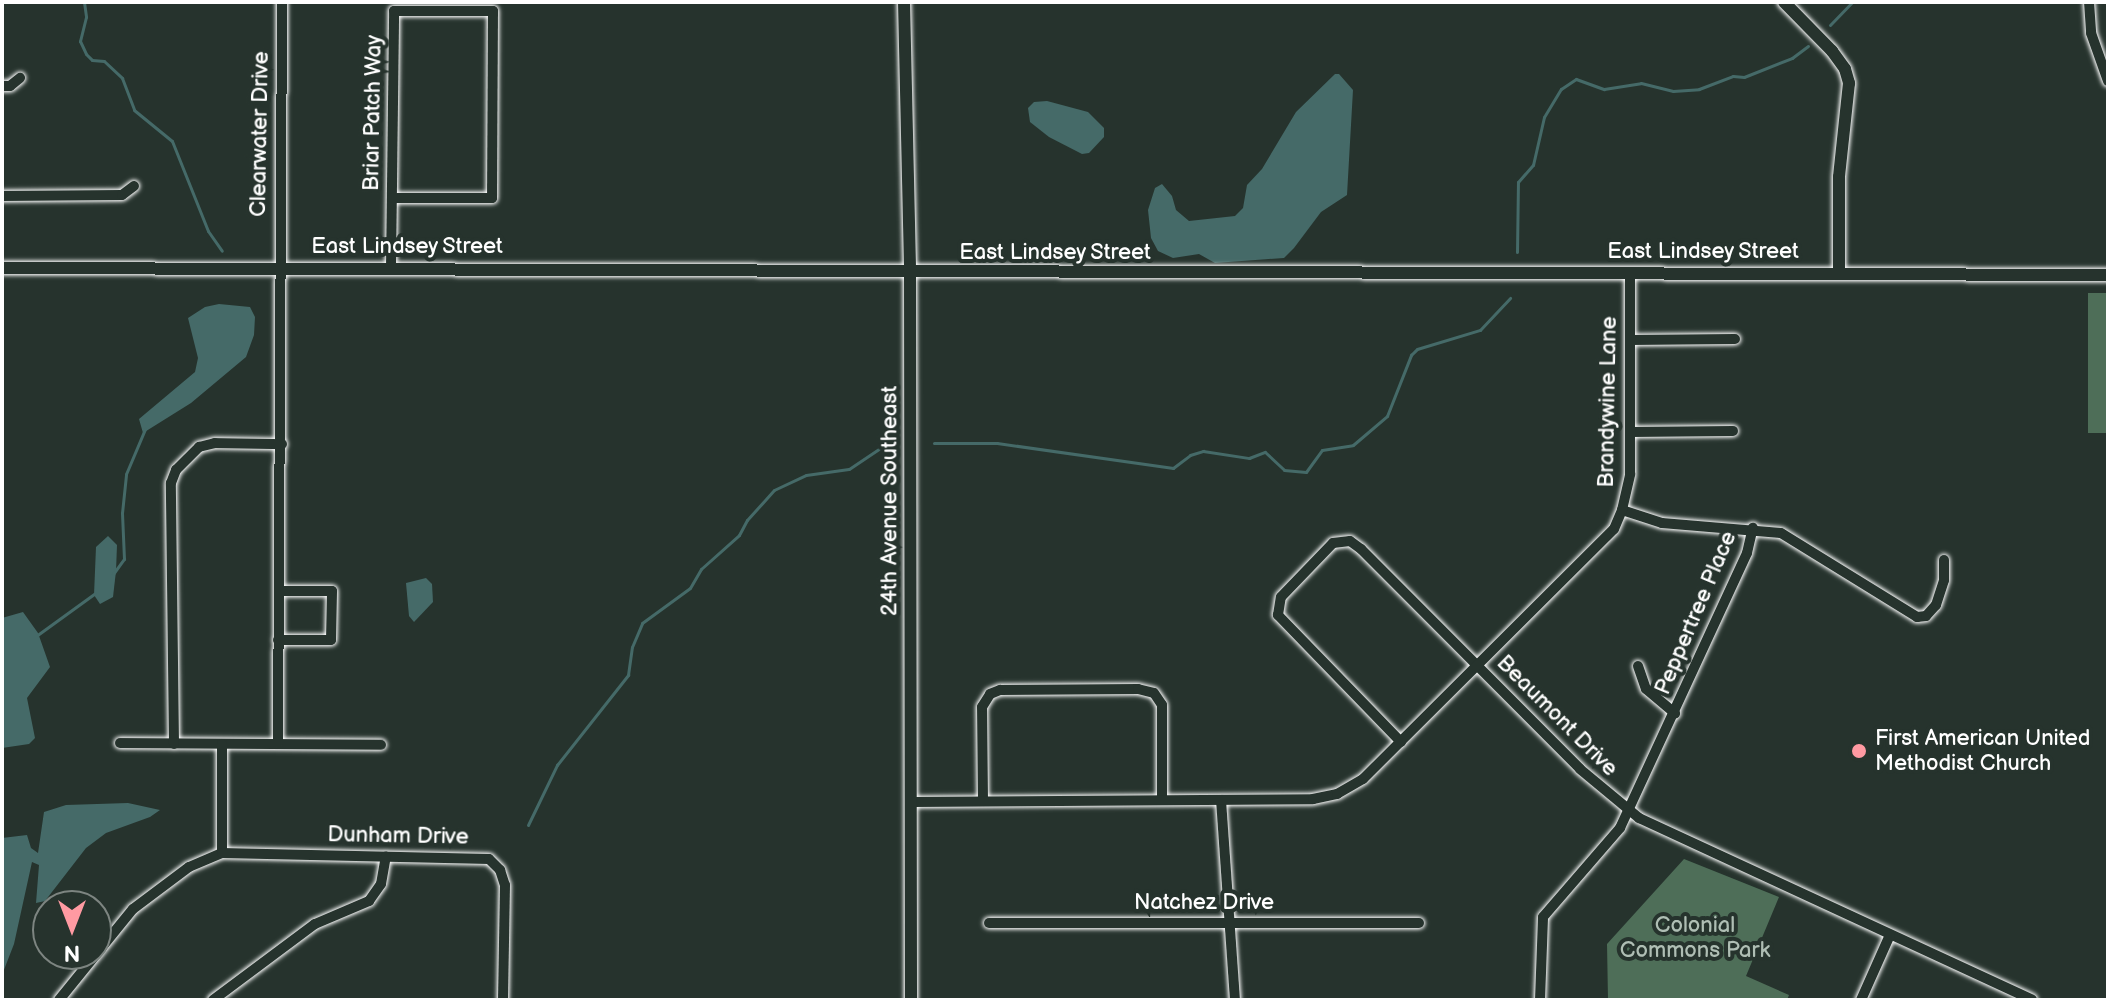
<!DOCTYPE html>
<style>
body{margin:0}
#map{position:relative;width:2110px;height:1002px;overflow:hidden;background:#26332d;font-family:"Balsamiq Sans",sans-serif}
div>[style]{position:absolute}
.green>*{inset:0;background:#4e6e58;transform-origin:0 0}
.water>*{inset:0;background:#456a68}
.stream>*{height:3px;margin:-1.5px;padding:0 1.5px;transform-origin:1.5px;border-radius:1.5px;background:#456a68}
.roads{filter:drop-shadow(0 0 2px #fff) drop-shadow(0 0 2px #fff)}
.minor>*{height:10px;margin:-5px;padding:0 5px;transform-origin:5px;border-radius:5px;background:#26332d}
.tertiary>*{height:12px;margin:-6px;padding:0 6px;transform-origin:6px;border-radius:6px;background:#26332d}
.dots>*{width:22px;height:22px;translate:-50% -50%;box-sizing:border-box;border:4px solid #26332d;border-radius:50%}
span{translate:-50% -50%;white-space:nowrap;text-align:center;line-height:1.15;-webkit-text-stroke:8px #26332d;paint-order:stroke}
.street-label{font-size:22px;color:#fff}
.poi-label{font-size:22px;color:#fff}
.left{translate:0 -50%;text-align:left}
.park-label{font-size:22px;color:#afbeb4}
.frame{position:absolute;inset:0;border:4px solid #fff;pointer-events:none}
.north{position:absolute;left:32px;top:890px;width:80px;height:80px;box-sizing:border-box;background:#26332d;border:2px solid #7d8581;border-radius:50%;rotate:180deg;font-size:22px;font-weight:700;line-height:32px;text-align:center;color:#fff}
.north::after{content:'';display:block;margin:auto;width:28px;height:36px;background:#ff9aa2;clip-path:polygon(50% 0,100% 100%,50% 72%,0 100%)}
</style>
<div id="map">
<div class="green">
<div style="left:2088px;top:293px;width:20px;height:140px"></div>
<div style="clip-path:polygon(1684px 859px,1779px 897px,1746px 976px,1789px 995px,1787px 1000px,1608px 1000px,1607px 944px)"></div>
</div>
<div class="water">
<div style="clip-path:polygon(1335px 74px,1339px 74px,1353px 90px,1347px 195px,1321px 212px,1294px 248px,1284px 258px,1215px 263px,1199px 254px,1173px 258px,1158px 251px,1151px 238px,1148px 210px,1155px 188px,1162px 184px,1172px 196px,1176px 210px,1189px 221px,1235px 216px,1243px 208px,1247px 185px,1262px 169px,1296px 112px)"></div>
<div style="clip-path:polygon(1047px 101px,1088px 112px,1104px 128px,1104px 137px,1089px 153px,1082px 154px,1049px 137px,1030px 122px,1028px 108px,1034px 102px)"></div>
<div style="clip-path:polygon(219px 304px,250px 307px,255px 317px,254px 335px,246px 357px,191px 403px,143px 433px,139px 419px,195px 372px,198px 358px,188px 318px,205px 307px)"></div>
<div style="clip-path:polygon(108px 536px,117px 545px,116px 571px,113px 597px,100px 604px,94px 595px,96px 547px)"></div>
<div style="clip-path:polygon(426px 578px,432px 584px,433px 602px,414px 622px,409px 616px,406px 583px)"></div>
<div style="clip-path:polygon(23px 612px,38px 633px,50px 667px,27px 698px,35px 738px,29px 744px,2px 748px,2px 618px)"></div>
<div style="clip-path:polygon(128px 803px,160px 810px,150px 817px,106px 833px,86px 848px,45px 901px,36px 903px,39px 865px,32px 862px,14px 944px,2px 975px,2px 838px,27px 835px,31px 848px,38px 853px,44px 812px,66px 805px)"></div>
</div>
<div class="stream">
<div style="left:84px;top:2px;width:15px;rotate:82deg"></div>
<div style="left:86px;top:17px;width:25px;rotate:104deg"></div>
<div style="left:80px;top:41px;width:14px;rotate:65deg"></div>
<div style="left:86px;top:54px;width:8px;rotate:45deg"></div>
<div style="left:92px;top:60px;width:12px;rotate:5deg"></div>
<div style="left:104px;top:61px;width:25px;rotate:43deg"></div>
<div style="left:122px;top:78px;width:34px;rotate:69deg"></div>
<div style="left:134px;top:110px;width:49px;rotate:39.2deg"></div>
<div style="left:172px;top:141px;width:97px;rotate:68.2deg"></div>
<div style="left:208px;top:231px;width:24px;rotate:55deg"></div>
<div style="left:1830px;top:25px;width:32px;rotate:-46deg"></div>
<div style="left:1517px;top:252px;width:70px;rotate:-89.2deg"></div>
<div style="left:1518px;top:182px;width:23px;rotate:-49deg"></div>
<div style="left:1533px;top:165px;width:49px;rotate:-77.1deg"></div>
<div style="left:1544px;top:117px;width:33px;rotate:-59deg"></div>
<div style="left:1561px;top:89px;width:18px;rotate:-34deg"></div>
<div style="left:1576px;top:79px;width:30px;rotate:20deg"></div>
<div style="left:1604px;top:89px;width:37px;rotate:-9deg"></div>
<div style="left:1641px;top:83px;width:33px;rotate:14deg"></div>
<div style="left:1673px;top:91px;width:26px;rotate:-4deg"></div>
<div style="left:1699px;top:89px;width:36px;rotate:-21deg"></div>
<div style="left:1733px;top:76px;width:11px;rotate:5deg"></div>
<div style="left:1744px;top:77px;width:52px;rotate:-21.6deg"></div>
<div style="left:1792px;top:58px;width:20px;rotate:-37deg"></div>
<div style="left:934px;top:443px;width:63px"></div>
<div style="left:997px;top:443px;width:178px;rotate:8.1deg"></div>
<div style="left:1173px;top:468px;width:21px;rotate:-37deg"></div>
<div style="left:1190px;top:455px;width:14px;rotate:-17deg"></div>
<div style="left:1203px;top:451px;width:47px;rotate:8.7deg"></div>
<div style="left:1249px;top:458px;width:17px;rotate:-21deg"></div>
<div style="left:1265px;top:452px;width:26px;rotate:43deg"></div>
<div style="left:1284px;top:470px;width:22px;rotate:5deg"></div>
<div style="left:1306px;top:472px;width:27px;rotate:-54deg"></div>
<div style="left:1322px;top:450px;width:31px;rotate:-9deg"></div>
<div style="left:1353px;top:445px;width:45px;rotate:-40.5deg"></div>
<div style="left:1387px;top:416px;width:66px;rotate:-68.5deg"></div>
<div style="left:1411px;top:355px;width:8px;rotate:-45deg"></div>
<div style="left:1417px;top:349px;width:66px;rotate:-16.8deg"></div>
<div style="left:1480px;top:330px;width:44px;rotate:-46.8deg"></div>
<div style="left:113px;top:574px;width:19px;rotate:-54deg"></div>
<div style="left:124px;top:559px;width:46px;rotate:-92.5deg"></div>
<div style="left:122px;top:513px;width:39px;rotate:-84deg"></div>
<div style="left:126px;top:474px;width:49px;rotate:-67.1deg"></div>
<div style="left:36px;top:636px;width:72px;rotate:-35.9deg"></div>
<div style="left:528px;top:825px;width:67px;rotate:-64.2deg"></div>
<div style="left:557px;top:765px;width:115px;rotate:-51.7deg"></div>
<div style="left:628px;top:675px;width:28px;rotate:-82deg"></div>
<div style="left:632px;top:647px;width:26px;rotate:-67deg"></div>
<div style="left:642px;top:623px;width:59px;rotate:-36.1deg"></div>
<div style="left:690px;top:588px;width:22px;rotate:-60deg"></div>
<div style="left:701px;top:569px;width:51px;rotate:-41.8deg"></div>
<div style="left:739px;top:535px;width:17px;rotate:-62deg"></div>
<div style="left:747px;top:520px;width:40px;rotate:-48deg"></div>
<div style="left:774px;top:490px;width:35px;rotate:-25deg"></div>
<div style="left:806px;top:475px;width:43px;rotate:-7.9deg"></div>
<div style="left:849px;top:469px;width:48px;rotate:-34deg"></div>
</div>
<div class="roads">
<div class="minor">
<div style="left:2089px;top:2px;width:31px;rotate:86deg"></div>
<div style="left:2091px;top:33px;width:51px;rotate:70.5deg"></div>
<div style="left:2px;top:86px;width:8px"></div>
<div style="left:10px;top:86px;width:13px;rotate:-39deg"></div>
<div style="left:2px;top:196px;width:120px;rotate:-0.5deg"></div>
<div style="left:122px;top:195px;width:15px;rotate:-37deg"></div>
<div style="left:391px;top:267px;width:256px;rotate:-89.3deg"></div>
<div style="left:394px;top:11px;width:99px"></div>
<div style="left:493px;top:11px;width:187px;rotate:90.3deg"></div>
<div style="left:492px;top:198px;width:100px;rotate:180deg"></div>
<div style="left:1630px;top:340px;width:105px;rotate:-0.5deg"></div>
<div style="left:1631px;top:432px;width:102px;rotate:-0.6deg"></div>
<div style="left:1622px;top:510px;width:42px;rotate:18deg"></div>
<div style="left:1662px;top:523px;width:119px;rotate:4.8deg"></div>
<div style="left:1781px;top:533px;width:160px;rotate:31.7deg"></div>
<div style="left:1917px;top:617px;width:9px;rotate:-6deg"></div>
<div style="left:1926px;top:616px;width:15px;rotate:-48deg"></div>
<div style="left:1936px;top:605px;width:26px;rotate:-72deg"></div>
<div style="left:1944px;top:580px;width:20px;rotate:-90deg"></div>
<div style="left:278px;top:640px;width:53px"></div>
<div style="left:331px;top:640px;width:49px;rotate:-88.8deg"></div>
<div style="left:332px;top:591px;width:53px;rotate:180deg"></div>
<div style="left:1638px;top:666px;width:24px;rotate:71deg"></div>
<div style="left:1646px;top:689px;width:38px;rotate:40deg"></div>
<div style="left:1401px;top:742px;width:177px;rotate:-134.1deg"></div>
<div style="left:1278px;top:615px;width:18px;rotate:-81deg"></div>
<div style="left:1281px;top:597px;width:75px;rotate:-46.1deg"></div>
<div style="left:1333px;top:543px;width:17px;rotate:-7deg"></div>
<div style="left:1350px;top:541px;width:14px;rotate:36deg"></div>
<div style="left:1361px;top:549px;width:310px;rotate:45.1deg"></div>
<div style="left:1580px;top:769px;width:77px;rotate:39.7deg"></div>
<div style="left:1639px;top:818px;width:433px;rotate:24.8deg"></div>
<div style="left:120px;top:743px;width:261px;rotate:0.4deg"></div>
<div style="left:174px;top:744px;width:261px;rotate:-90.7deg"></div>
<div style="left:171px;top:483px;width:14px;rotate:-69deg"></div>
<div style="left:176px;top:470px;width:33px;rotate:-45deg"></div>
<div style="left:199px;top:447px;width:16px;rotate:-14deg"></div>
<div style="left:215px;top:443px;width:67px;rotate:0.9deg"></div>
<div style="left:222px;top:744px;width:109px;rotate:90deg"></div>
<div style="left:278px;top:744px;width:742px;rotate:-89.69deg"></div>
<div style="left:983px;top:800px;width:93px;rotate:-90.6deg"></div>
<div style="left:982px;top:707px;width:15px;rotate:-58deg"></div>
<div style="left:990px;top:694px;width:11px;rotate:-22deg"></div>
<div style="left:1000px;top:690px;width:138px;rotate:-0.4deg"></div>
<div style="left:1138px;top:689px;width:16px;rotate:14deg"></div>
<div style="left:1154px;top:693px;width:14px;rotate:56deg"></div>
<div style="left:1162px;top:705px;width:95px;rotate:90deg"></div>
<div style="left:1221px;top:800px;width:200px;rotate:86deg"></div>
<div style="left:913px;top:802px;width:400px;rotate:-0.4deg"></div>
<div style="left:1313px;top:799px;width:25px;rotate:-12deg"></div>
<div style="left:1337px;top:794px;width:30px;rotate:-30deg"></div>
<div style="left:1363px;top:779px;width:354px;rotate:-44.9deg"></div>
<div style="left:1614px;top:529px;width:21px;rotate:-67deg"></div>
<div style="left:1622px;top:510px;width:37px;rotate:-77deg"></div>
<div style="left:1630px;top:474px;width:202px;rotate:-90deg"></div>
<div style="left:989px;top:923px;width:430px"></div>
<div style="left:59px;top:1000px;width:117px;rotate:-50.9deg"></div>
<div style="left:133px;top:909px;width:70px;rotate:-36.9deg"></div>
<div style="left:189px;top:867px;width:36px;rotate:-23deg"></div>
<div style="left:222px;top:853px;width:267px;rotate:1.3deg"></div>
<div style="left:489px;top:859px;width:16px;rotate:45deg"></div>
<div style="left:500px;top:870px;width:16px;rotate:72deg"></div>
<div style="left:505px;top:885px;width:115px;rotate:91deg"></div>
<div style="left:213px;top:1000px;width:127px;rotate:-36.7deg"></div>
<div style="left:315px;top:924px;width:59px;rotate:-23.1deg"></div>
<div style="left:369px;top:901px;width:21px;rotate:-55deg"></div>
<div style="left:381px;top:884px;width:28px;rotate:-80deg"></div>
<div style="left:1540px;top:1000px;width:83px;rotate:-87.9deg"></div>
<div style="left:1543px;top:917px;width:118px;rotate:-49.1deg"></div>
<div style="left:1620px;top:828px;width:303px;rotate:-65.2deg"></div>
<div style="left:1747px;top:553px;width:26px;rotate:-77deg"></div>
<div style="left:1861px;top:1000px;width:71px;rotate:-66deg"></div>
</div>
<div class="tertiary">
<div style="left:904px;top:2px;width:271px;rotate:88.7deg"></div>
<div style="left:910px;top:273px;width:727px;rotate:89.92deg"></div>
<div style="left:1784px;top:2px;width:69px;rotate:45.6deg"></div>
<div style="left:1832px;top:51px;width:22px;rotate:54deg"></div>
<div style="left:1845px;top:69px;width:15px;rotate:74deg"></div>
<div style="left:1849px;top:83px;width:95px;rotate:96.1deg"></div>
<div style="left:1839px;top:177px;width:95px;rotate:90deg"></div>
<div style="left:2px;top:268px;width:2106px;rotate:0.19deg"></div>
</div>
</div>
<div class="dots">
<div style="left:1859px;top:751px;background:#ff9aa2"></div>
</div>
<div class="street-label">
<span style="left:373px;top:113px;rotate:-89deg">Briar Patch Way</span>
<span style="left:260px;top:134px;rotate:-89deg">Clearwater Drive</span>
<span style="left:407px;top:247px">East Lindsey Street</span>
<span style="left:1703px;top:252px">East Lindsey Street</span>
<span style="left:1055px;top:253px">East Lindsey Street</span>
<span style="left:1608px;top:402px;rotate:-89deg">Brandywine Lane</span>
<span style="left:890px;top:501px;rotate:-90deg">24th Avenue Southeast</span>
<span style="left:1696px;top:613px;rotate:-67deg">Peppertree Place</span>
<span style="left:1557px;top:716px;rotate:45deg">Beaumont Drive</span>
<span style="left:398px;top:836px;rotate:1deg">Dunham Drive</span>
<span style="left:1204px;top:903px">Natchez Drive</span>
</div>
<div class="poi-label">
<span class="left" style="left:1875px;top:751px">First American United<br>Methodist Church</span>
</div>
<div class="park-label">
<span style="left:1695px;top:938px">Colonial<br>Commons Park</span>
</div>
<div class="frame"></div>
<div class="north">N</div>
</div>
